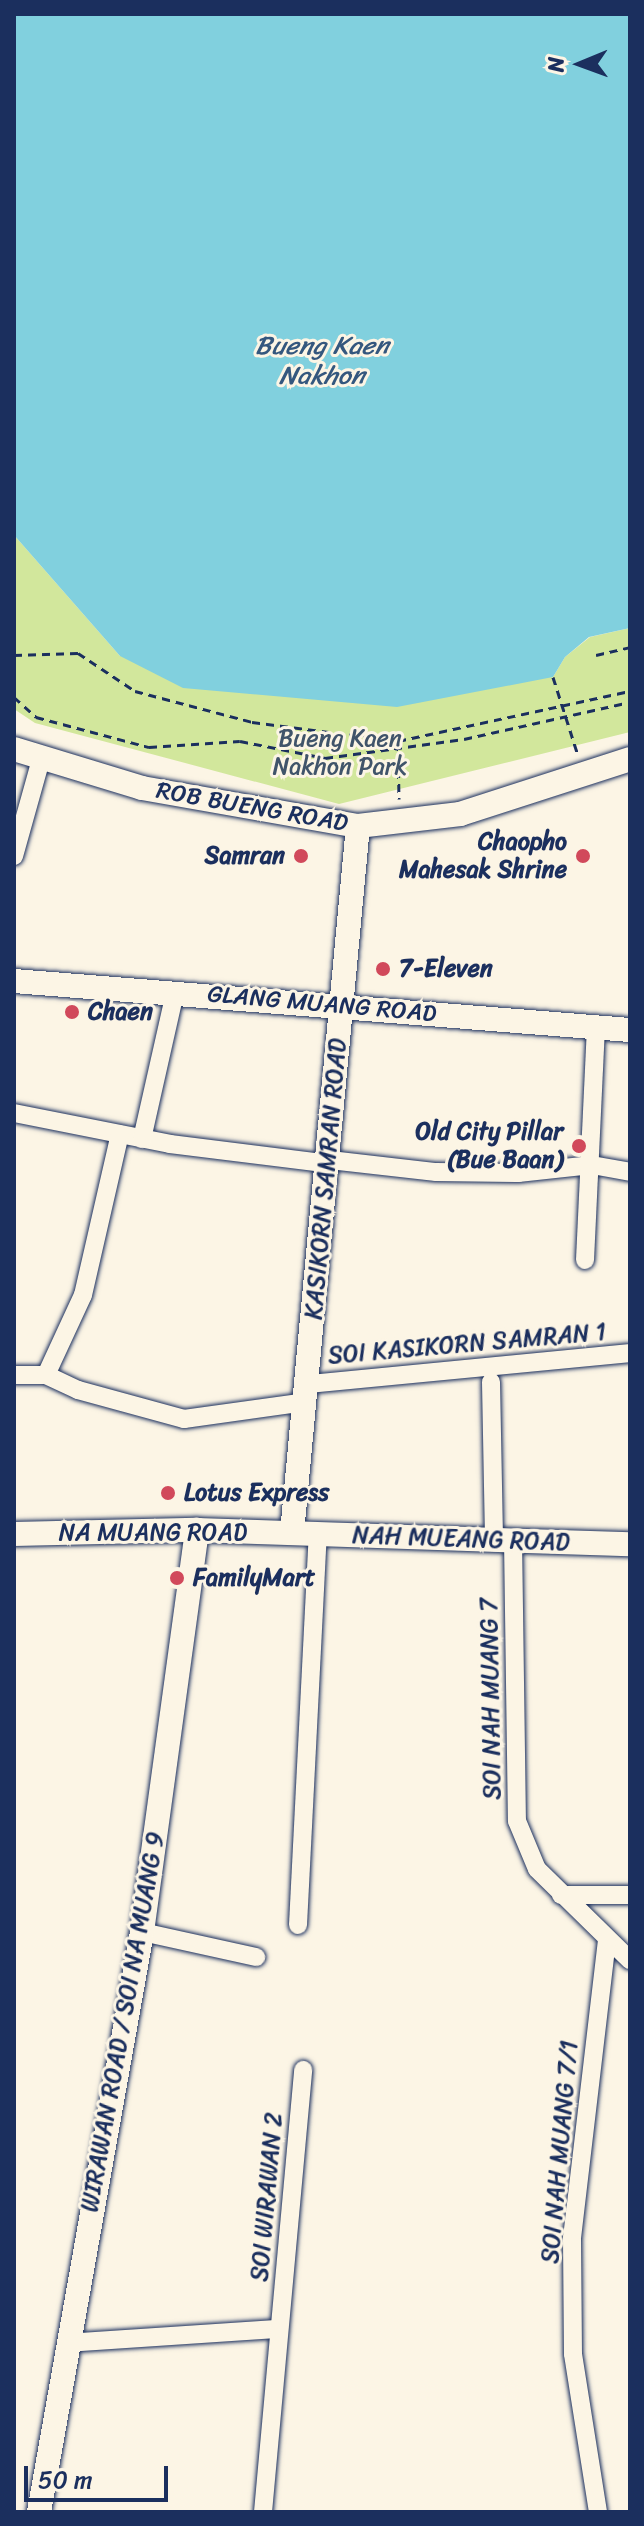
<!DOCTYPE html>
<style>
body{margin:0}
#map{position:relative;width:644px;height:2526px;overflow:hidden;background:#fcf5e5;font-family:Sriracha,sans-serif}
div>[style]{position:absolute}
.green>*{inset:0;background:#d2e79c}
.water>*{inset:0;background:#81d0de}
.path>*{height:3px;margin-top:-1.5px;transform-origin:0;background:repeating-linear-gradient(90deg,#1b2f5e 0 8px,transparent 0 14px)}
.roads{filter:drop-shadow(0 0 2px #1b2f5e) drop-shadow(0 0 2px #1b2f5e)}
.street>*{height:18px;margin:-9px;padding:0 9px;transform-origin:9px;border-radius:9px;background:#fcf5e5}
.secondary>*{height:24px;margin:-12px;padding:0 12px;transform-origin:12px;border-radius:12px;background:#fcf5e5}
.dots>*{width:22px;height:22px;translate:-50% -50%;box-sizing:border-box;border:4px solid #fcf5e5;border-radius:50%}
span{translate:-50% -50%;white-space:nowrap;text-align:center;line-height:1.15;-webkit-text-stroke:6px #fcf5e5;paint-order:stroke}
.park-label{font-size:24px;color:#40546a}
.street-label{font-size:24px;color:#1b2f5e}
.poi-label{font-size:24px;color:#1b2f5e;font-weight:700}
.right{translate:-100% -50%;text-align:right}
.left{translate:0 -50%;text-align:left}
.water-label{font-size:26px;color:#34577e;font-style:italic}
.frame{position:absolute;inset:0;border:16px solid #1b2f5e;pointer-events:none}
.north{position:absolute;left:540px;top:24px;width:80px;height:80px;-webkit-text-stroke:6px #fcf5e5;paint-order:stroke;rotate:269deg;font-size:22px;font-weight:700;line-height:32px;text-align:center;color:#1b2f5e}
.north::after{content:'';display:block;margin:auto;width:28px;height:36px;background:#1b2f5e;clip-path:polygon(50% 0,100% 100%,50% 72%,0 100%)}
.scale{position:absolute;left:24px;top:2466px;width:144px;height:36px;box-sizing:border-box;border:4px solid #1b2f5e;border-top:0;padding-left:10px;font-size:24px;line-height:28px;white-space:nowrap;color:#1b2f5e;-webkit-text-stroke:6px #fcf5e5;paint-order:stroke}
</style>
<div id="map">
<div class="green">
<div style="clip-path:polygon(14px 535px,120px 656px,553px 677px,565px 657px,590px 637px,630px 628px,630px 732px,339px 804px,35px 723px,14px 709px)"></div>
</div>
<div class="water">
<div style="clip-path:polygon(14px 14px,630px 14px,630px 628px,589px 637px,565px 657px,553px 677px,397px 707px,183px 688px,120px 656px,14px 535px)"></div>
</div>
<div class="path">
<div style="left:14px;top:655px;width:64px;rotate:-1.8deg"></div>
<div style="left:78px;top:653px;width:69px;rotate:33.7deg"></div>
<div style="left:135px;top:691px;width:121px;rotate:14.8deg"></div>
<div style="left:252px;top:722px;width:147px;rotate:7.4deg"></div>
<div style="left:398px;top:741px;width:237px;rotate:-12.2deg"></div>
<div style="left:596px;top:655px;width:35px;rotate:-13deg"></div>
<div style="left:553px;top:677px;width:79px;rotate:72.3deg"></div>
<div style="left:14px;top:697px;width:30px;rotate:42deg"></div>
<div style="left:36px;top:717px;width:117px;rotate:14.9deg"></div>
<div style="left:149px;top:747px;width:91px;rotate:-3.8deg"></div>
<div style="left:240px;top:741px;width:87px;rotate:11.3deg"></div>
<div style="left:325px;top:758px;width:140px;rotate:-7.8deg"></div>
<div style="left:464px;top:739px;width:170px;rotate:-12.6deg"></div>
<div style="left:398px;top:742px;width:57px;rotate:89deg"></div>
</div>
<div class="roads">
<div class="street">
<div style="left:14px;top:856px;width:101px;rotate:-74.4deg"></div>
<div style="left:14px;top:1113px;width:159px;rotate:11.2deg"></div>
<div style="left:170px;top:1144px;width:161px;rotate:7.1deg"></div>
<div style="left:142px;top:1139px;width:150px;rotate:-77.3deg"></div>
<div style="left:330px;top:1160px;width:107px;rotate:6.5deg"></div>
<div style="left:436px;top:1172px;width:82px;rotate:0.7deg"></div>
<div style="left:518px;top:1173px;width:74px;rotate:-6.2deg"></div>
<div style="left:592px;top:1165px;width:39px;rotate:10deg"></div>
<div style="left:585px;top:1260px;width:232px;rotate:-87.3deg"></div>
<div style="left:14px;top:1375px;width:32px"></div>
<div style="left:46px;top:1375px;width:35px;rotate:25deg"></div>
<div style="left:78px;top:1390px;width:110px;rotate:15.3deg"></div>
<div style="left:184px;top:1419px;width:124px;rotate:-7.9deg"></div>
<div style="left:46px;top:1375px;width:88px;rotate:-65.2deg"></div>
<div style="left:83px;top:1295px;width:165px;rotate:-77.1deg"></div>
<div style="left:491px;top:1382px;width:157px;rotate:88.9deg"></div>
<div style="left:309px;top:1384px;width:322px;rotate:-5.5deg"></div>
<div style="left:513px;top:1539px;width:282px;rotate:89.2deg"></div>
<div style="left:517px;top:1821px;width:52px;rotate:67.4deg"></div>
<div style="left:537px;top:1869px;width:130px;rotate:44.4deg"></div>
<div style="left:561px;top:1895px;width:69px"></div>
<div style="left:298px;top:1925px;width:391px;rotate:-87.1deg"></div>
<div style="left:142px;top:1932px;width:117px;rotate:12.4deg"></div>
<div style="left:67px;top:2343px;width:212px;rotate:-3.8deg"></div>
<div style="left:263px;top:2512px;width:444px;rotate:-84.8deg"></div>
<div style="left:598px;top:2512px;width:160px;rotate:-99deg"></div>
<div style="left:573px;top:2354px;width:116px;rotate:-90.5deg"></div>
<div style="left:572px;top:2238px;width:300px;rotate:-83.3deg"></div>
</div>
<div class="secondary">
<div style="left:14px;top:749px;width:134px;rotate:16.9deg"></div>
<div style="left:142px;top:788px;width:219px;rotate:10deg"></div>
<div style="left:358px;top:826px;width:103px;rotate:-6.7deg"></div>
<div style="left:460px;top:814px;width:179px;rotate:-17.9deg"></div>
<div style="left:14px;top:981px;width:618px;rotate:4.55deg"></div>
<div style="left:292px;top:1533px;width:710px;rotate:-84.67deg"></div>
<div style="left:14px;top:1534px;width:183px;rotate:-1.3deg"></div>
<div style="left:197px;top:1530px;width:433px;rotate:1.9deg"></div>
<div style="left:39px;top:2512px;width:589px;rotate:-79.93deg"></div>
<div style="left:142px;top:1932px;width:406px;rotate:-82.2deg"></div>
</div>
</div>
<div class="dots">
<div style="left:301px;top:856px;background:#d1495b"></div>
<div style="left:583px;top:856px;background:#d1495b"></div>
<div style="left:383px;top:969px;background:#d1495b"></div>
<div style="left:72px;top:1012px;background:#d1495b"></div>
<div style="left:579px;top:1146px;background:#d1495b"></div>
<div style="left:168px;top:1493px;background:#d1495b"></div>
<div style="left:177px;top:1578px;background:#d1495b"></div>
</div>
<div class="park-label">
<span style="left:340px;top:753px">Bueng Kaen<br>Nakhon Park</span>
</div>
<div class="street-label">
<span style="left:252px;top:807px;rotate:10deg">ROB BUENG ROAD</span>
<span style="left:322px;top:1004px;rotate:5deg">GLANG MUANG ROAD</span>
<span style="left:326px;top:1179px;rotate:-85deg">KASIKORN SAMRAN ROAD</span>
<span style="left:467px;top:1344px;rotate:-5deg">SOI KASIKORN SAMRAN 1</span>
<span style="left:153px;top:1533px">NA MUANG ROAD</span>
<span style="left:461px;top:1539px;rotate:2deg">NAH MUEANG ROAD</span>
<span style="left:491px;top:1699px;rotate:-91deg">SOI NAH MUANG 7</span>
<span style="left:123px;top:2022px;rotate:-80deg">WIRAWAN ROAD / SOI NA MUANG 9</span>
<span style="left:560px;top:2152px;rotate:-85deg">SOI NAH MUANG 7/1</span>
<span style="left:267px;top:2197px;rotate:-85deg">SOI WIRAWAN 2</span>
</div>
<div class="poi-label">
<span class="right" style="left:567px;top:856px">Chaopho<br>Mahesak Shrine</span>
<span class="right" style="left:285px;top:856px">Samran</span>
<span class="left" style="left:399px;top:969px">7-Eleven</span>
<span class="left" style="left:88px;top:1012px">Chaen</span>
<span class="right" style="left:563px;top:1146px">Old City Pillar<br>(Bue Baan)</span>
<span class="left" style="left:184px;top:1493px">Lotus Express</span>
<span class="left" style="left:193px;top:1578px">FamilyMart</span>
</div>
<div class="water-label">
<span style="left:322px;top:361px">Bueng Kaen<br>Nakhon</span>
</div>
<div class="frame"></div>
<div class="north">N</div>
<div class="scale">50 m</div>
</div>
